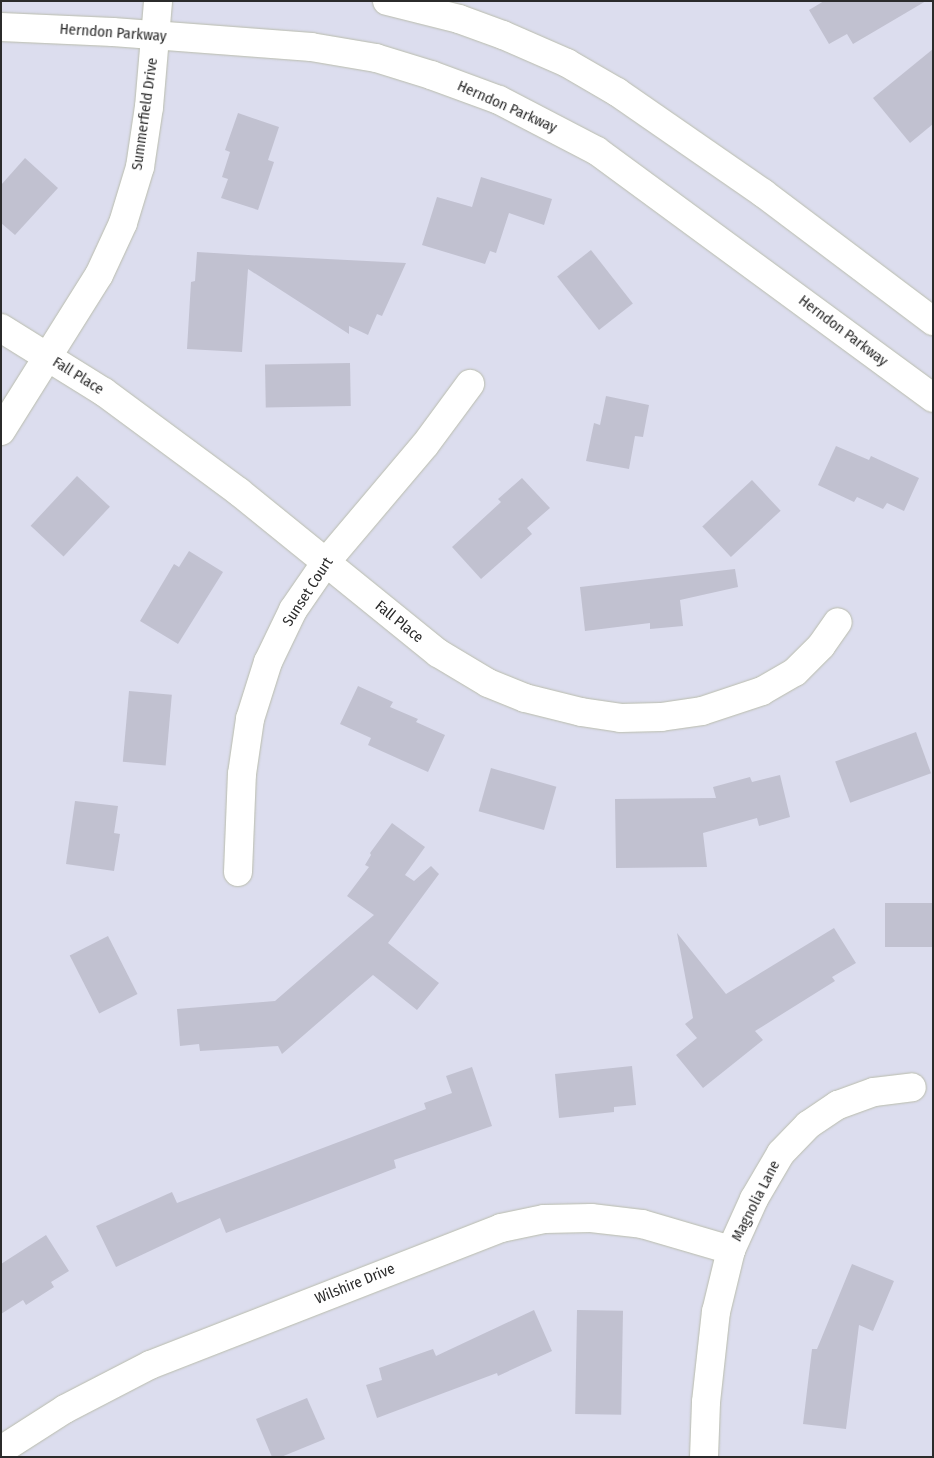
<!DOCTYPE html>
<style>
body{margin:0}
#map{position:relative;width:934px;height:1458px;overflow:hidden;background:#dcddee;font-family:"Fira Sans Condensed",sans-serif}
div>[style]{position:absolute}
.building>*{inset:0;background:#c1c1d0;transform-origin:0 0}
.roads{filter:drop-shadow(0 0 1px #b9bcac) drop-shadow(0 0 1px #b9bcac)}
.street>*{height:28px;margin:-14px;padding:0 14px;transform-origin:14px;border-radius:14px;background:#fff}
.secondary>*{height:28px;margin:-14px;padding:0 14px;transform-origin:14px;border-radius:14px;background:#fff}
span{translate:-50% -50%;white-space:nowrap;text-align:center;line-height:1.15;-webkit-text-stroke:5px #fff;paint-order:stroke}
.street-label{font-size:15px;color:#2b2b2b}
.frame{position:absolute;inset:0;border:2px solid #2b2b2b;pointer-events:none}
</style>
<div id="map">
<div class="building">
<div style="clip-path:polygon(824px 1px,926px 1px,853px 44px,847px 34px,829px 44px,809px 10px)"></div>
<div style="clip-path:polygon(933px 49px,933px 124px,910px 143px,873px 98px)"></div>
<div style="clip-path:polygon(238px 113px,279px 127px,268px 160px,274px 162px,258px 210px,221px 198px,228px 179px,222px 177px,230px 152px,225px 150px)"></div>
<div style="clip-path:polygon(25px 158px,58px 188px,15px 235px,1px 223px,1px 185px)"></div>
<div style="clip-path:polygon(481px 177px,552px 199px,544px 225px,509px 213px,496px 253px,490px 251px,485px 264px,422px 245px,437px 197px,472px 207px)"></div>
<div style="left:591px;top:250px;width:68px;height:43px;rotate:52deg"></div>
<div style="clip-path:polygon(197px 252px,248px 255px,406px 263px,382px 316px,377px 314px,368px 335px,349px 326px,349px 334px,248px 269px,242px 352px,187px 349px,191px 282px,195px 281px)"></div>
<div style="left:350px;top:363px;width:43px;height:85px;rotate:89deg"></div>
<div style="clip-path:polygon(606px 396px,649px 405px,643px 437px,635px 436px,629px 469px,586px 461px,594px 423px,600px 425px)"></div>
<div style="clip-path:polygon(836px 446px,869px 460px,871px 456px,919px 478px,904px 511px,887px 503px,883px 509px,857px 497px,854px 502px,818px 485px)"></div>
<div style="left:77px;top:476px;width:45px;height:68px;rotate:43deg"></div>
<div style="clip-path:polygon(522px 478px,550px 508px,527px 528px,532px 534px,481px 579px,452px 547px,501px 502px,498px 499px)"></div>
<div style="left:752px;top:480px;width:42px;height:68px;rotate:47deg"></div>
<div style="clip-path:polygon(189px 551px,223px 572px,178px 644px,140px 621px,174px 564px,179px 567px)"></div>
<div style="clip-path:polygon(735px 569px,738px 587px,680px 600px,683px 626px,650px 629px,650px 623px,585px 631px,580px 587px)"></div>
<div style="clip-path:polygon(358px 686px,393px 702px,390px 707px,418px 719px,416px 722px,445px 735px,428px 772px,368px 745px,371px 738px,340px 724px)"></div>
<div style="left:129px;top:691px;width:43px;height:71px;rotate:5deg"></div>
<div style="left:916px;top:732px;width:44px;height:86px;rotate:70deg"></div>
<div style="left:491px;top:768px;width:68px;height:45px;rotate:16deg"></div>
<div style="clip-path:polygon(780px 775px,790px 817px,759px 826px,757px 818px,703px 833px,707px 867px,616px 868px,615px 799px,716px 798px,713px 787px,750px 777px,752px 782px)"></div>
<div style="clip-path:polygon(75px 801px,118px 806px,114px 833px,120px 834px,114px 871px,66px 864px)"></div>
<div style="clip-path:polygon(392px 823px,425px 847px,405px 875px,414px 881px,431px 866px,439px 874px,388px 943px,439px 983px,417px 1010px,373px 975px,282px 1054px,278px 1046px,200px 1051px,199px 1044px,180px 1046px,177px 1009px,275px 1001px,374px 915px,347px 896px,369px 867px,365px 865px,371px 855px,370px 853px)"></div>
<div style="left:933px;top:903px;width:44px;height:48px;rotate:90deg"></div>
<div style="clip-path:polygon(834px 928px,856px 963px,832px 977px,835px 981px,755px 1031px,763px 1040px,703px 1088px,676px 1055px,697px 1038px,685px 1024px,693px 1018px,677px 933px,726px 994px)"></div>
<div style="left:108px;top:936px;width:65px;height:43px;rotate:63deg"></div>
<div style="clip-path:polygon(632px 1066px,636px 1105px,614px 1107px,614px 1112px,559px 1118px,555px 1074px)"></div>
<div style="clip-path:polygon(472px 1067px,492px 1126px,394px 1160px,396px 1168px,226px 1233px,220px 1218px,116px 1267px,96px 1226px,172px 1192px,177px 1203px,426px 1109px,424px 1103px,452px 1093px,446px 1076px)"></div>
<div style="clip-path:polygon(46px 1235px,69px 1271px,51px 1282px,54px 1287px,26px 1305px,23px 1300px,1px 1314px,1px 1264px)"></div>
<div style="clip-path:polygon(852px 1264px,894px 1281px,873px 1331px,859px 1325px,846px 1429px,803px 1424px,812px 1349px,817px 1349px)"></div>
<div style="clip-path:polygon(534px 1310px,552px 1351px,498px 1376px,497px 1373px,377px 1418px,366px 1385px,382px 1380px,379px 1368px,433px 1349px,436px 1356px)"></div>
<div style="left:577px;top:1310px;width:46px;height:104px;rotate:1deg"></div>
<div style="clip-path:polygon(307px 1398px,325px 1439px,281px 1457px,272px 1457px,256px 1419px)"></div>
</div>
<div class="roads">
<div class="street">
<div style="left:1px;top:328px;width:121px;rotate:31.9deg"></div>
<div style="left:104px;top:392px;width:168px;rotate:36.5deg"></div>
<div style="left:239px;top:492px;width:256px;rotate:39deg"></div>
<div style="left:438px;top:653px;width:58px;rotate:31deg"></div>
<div style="left:488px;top:683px;width:40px;rotate:22deg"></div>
<div style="left:525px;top:698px;width:58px;rotate:14deg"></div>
<div style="left:581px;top:712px;width:40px;rotate:8.5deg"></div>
<div style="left:621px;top:718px;width:40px;rotate:-1.4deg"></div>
<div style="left:661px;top:717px;width:41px;rotate:-8.3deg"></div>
<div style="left:702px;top:711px;width:63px;rotate:-18.4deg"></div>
<div style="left:762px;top:691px;width:38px;rotate:-30deg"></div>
<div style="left:795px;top:672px;width:37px;rotate:-45deg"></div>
<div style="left:821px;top:646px;width:29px;rotate:-55deg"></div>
<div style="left:1px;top:431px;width:184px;rotate:-57.9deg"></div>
<div style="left:99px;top:275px;width:57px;rotate:-65.2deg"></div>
<div style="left:123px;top:223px;width:59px;rotate:-73.1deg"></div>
<div style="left:140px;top:167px;width:61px;rotate:-81.5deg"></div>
<div style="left:149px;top:107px;width:106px;rotate:-85.1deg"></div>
<div style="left:238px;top:872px;width:98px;rotate:-87.7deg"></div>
<div style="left:242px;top:774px;width:56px;rotate:-81.7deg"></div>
<div style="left:250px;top:719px;width:60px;rotate:-72.5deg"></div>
<div style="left:268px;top:662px;width:58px;rotate:-64.3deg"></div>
<div style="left:293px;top:610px;width:58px;rotate:-55.5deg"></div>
<div style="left:326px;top:562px;width:153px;rotate:-49.8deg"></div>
<div style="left:425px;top:445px;width:76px;rotate:-53.6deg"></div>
<div style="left:1px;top:1450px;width:76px;rotate:-32.6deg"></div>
<div style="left:65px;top:1409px;width:96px;rotate:-27.4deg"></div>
<div style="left:150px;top:1365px;width:377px;rotate:-21.3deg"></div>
<div style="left:501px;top:1228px;width:44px;rotate:-11.8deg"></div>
<div style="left:544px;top:1219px;width:47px;rotate:-1.2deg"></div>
<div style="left:591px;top:1218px;width:51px;rotate:6.7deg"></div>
<div style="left:642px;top:1224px;width:93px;rotate:16.3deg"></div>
<div style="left:704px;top:1457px;width:55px;rotate:-87.9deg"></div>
<div style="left:706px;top:1402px;width:91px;rotate:-83.7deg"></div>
<div style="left:716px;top:1312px;width:64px;rotate:-76.4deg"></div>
<div style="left:731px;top:1250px;width:56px;rotate:-65.7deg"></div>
<div style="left:754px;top:1199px;width:53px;rotate:-59.6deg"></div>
<div style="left:781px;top:1153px;width:39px;rotate:-46deg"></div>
<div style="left:808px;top:1125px;width:36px;rotate:-34deg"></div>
<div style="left:838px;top:1105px;width:38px;rotate:-20deg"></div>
<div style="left:874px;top:1092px;width:38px;rotate:-7deg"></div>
</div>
<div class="secondary">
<div style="left:387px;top:1px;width:74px;rotate:14deg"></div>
<div style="left:459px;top:19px;width:47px;rotate:20deg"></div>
<div style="left:503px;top:35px;width:70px;rotate:23.6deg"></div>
<div style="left:567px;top:63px;width:58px;rotate:30.1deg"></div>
<div style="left:617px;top:92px;width:178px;rotate:34.7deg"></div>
<div style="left:763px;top:193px;width:213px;rotate:37deg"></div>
<div style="left:1px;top:27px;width:112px;rotate:2.6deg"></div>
<div style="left:113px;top:32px;width:199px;rotate:4.3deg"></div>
<div style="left:311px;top:47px;width:66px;rotate:9.6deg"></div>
<div style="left:376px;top:58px;width:58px;rotate:17.2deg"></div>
<div style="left:431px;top:75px;width:72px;rotate:20.2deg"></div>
<div style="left:499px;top:100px;width:110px;rotate:27.5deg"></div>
<div style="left:597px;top:151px;width:417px;rotate:36.3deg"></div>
</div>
</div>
<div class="street-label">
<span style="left:113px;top:33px;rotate:4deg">Herndon Parkway</span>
<span style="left:507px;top:107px;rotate:24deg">Herndon Parkway</span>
<span style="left:145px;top:114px;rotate:-82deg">Summerfield Drive</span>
<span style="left:843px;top:331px;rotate:37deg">Herndon Parkway</span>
<span style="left:78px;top:376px;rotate:32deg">Fall Place</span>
<span style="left:308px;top:592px;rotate:-57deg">Sunset Court</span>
<span style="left:399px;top:622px;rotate:39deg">Fall Place</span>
<span style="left:756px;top:1201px;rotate:-63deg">Magnolia Lane</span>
<span style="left:355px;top:1284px;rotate:-22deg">Wilshire Drive</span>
</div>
<div class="frame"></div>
</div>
